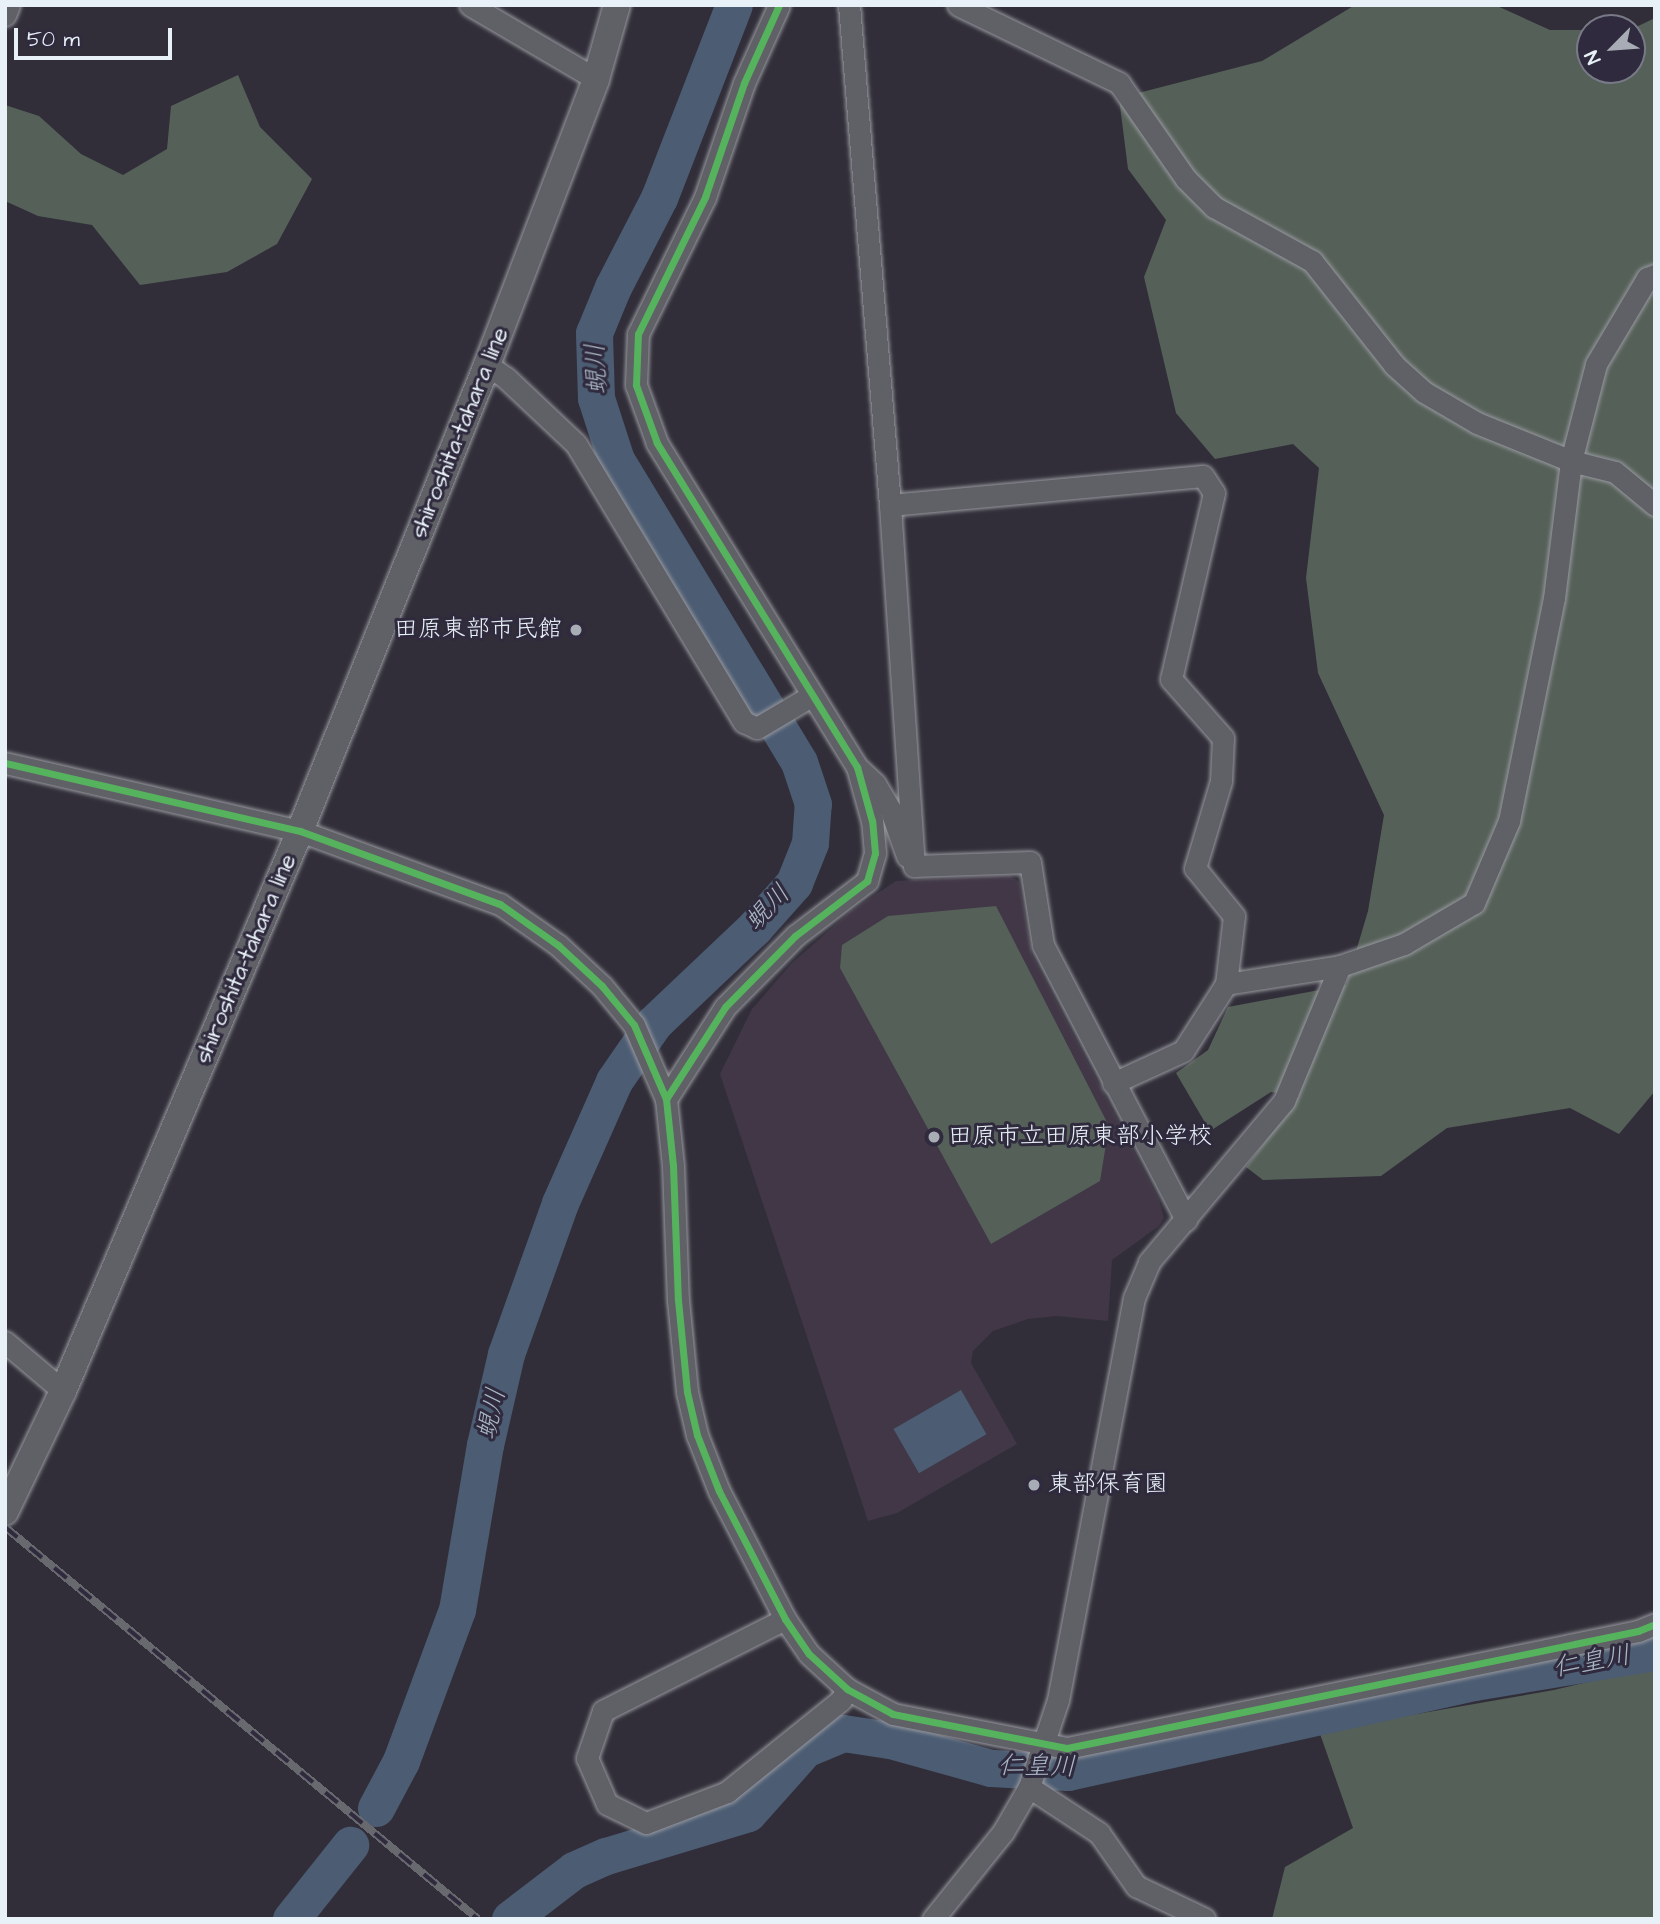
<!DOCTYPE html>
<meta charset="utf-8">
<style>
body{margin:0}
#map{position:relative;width:1660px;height:1924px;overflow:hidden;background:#312e39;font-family:"Architects Daughter","Klee One",sans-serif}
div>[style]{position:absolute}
.built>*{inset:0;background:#413746}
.green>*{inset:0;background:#556058}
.water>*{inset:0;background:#4b5c73;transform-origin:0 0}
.river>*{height:37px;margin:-18.5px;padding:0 18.5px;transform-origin:18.5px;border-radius:18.5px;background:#4b5c73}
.roads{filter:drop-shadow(0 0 2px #98999f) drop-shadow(0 0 2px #98999f)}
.minor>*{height:21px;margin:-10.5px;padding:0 10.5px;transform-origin:10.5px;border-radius:10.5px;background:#606067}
.major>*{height:26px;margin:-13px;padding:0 13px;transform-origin:13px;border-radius:13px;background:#606067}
.rail>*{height:8px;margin-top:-4px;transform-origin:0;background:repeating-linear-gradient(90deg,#2f2a3d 0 16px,#68686f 0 32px);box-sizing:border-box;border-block:2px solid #68686f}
.cycleway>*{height:7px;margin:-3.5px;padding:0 3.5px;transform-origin:3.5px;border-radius:3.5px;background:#56b35d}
.dots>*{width:19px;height:19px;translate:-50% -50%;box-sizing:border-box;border:4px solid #2f2a3d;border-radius:50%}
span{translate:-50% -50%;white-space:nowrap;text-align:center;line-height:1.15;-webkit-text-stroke:6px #2f2a3d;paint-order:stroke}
.street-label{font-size:24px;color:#e8f1f8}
.poi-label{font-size:24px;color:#e8f1f8}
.right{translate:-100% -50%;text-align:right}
.left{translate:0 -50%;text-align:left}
.water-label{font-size:26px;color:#aab7c5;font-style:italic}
.frame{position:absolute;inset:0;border:7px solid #e8f1f8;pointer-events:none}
.north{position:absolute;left:1576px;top:14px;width:70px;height:70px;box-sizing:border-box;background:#2f2a3d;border:2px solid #797a88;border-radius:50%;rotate:245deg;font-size:19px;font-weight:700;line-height:28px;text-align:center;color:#e8f1f8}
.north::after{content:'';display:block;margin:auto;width:24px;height:32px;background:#a8adb5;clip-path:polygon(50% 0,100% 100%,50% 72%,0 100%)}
.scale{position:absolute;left:14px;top:28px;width:158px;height:32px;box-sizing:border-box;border:4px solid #e8f1f8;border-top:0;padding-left:9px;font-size:21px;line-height:24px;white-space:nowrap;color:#e8f1f8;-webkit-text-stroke:5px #2f2a3d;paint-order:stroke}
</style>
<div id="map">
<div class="built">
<div style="clip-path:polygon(1010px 875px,1019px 882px,1032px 955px,1159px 1200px,1164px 1218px,1159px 1226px,1112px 1260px,1108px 1321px,1057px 1316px,1028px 1319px,993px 1331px,973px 1351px,971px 1363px,1017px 1444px,897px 1513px,868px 1521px,720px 1074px,752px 1009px,791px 964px,851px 911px,896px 881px)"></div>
</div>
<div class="green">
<div style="clip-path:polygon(1355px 5px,1495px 5px,1550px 30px,1590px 30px,1590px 70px,1632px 70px,1632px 29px,1655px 18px,1655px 1091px,1619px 1134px,1570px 1108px,1447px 1128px,1381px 1176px,1263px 1180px,1246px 1167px,1299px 1096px,1271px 1092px,1210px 1131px,1176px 1073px,1208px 1050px,1228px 1007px,1346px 985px,1368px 911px,1384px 815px,1318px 673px,1306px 578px,1319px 468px,1293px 444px,1215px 459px,1176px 413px,1144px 277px,1166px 220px,1128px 169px,1119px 98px,1262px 61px)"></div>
<div style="clip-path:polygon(238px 75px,260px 127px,312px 179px,277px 244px,227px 272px,140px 285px,92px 225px,38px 216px,5px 201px,5px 105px,39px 116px,81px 154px,123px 175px,167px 149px,171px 106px)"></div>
<div style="clip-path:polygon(996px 906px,1109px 1126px,1100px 1181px,991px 1244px,840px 968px,842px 945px,888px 916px)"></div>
<div style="clip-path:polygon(1655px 1666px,1655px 1919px,1272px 1919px,1285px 1867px,1353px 1828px,1319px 1731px,1554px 1690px)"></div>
</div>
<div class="water">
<div style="left:961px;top:1390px;width:51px;height:78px;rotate:60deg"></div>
</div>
<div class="river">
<div style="left:376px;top:1808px;width:53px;rotate:-62deg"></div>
<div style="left:401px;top:1761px;width:161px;rotate:-69.7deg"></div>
<div style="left:457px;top:1610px;width:167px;rotate:-80.4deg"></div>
<div style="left:485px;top:1445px;width:93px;rotate:-77deg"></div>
<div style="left:506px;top:1354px;width:160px;rotate:-70.3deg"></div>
<div style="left:560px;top:1203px;width:133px;rotate:-66.1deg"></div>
<div style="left:614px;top:1081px;width:70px;rotate:-55.4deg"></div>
<div style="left:654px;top:1023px;width:139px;rotate:-43.5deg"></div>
<div style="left:755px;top:927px;width:59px;rotate:-48.4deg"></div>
<div style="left:794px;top:883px;width:43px;rotate:-68.2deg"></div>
<div style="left:810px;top:843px;width:39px;rotate:-86deg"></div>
<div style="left:813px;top:804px;width:44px;rotate:-108.4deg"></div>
<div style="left:799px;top:762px;width:353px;rotate:-121.2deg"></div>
<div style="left:616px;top:460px;width:65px;rotate:-107.9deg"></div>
<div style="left:596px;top:398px;width:65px;rotate:-91.8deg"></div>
<div style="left:594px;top:333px;width:50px;rotate:-67.6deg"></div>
<div style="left:613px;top:287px;width:100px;rotate:-62.7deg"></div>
<div style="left:659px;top:198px;width:207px;rotate:-68.8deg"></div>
<div style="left:291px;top:1919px;width:95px;rotate:-51.4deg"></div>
<div style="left:510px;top:1919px;width:81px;rotate:-37.4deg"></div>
<div style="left:574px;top:1870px;width:35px;rotate:-24deg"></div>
<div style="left:606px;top:1856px;width:148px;rotate:-16.8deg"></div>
<div style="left:748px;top:1813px;width:86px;rotate:-48.3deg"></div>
<div style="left:805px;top:1749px;width:41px;rotate:-22.8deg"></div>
<div style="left:843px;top:1733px;width:48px;rotate:8.5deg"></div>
<div style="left:890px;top:1740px;width:105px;rotate:15.5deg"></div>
<div style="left:991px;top:1768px;width:77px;rotate:3deg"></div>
<div style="left:1068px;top:1772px;width:416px;rotate:-12.5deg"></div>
<div style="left:1474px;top:1682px;width:183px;rotate:-9.4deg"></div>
</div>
<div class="roads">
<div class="minor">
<div style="left:470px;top:5px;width:146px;rotate:30.4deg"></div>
<div style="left:849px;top:5px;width:502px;rotate:85.31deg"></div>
<div style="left:890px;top:505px;width:362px;rotate:86.2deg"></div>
<div style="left:958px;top:5px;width:179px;rotate:25.8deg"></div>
<div style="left:1119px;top:83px;width:117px;rotate:55.1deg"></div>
<div style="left:1186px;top:179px;width:40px;rotate:45deg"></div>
<div style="left:1214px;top:207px;width:112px;rotate:28.9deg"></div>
<div style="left:1312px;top:261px;width:132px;rotate:51.7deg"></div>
<div style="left:1394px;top:365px;width:40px;rotate:42deg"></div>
<div style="left:1424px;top:392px;width:61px;rotate:30.3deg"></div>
<div style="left:1477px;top:423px;width:101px;rotate:22deg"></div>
<div style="left:1571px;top:461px;width:45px;rotate:14deg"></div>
<div style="left:1615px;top:472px;width:52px;rotate:39.5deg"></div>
<div style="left:5px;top:15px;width:11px;rotate:-68deg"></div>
<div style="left:487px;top:365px;width:23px;rotate:34deg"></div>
<div style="left:506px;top:378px;width:96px;rotate:43.3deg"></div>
<div style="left:576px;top:444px;width:325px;rotate:58.9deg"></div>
<div style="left:744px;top:722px;width:14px;rotate:25deg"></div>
<div style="left:757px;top:728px;width:63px;rotate:-30.7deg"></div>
<div style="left:890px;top:505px;width:314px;rotate:-5.3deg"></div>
<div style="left:1203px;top:476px;width:20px;rotate:57deg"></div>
<div style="left:1214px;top:493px;width:191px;rotate:103deg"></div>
<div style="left:1171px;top:679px;width:79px;rotate:48.6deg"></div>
<div style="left:1223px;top:738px;width:43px;rotate:92.7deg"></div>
<div style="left:1221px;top:781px;width:91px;rotate:106.6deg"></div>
<div style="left:1195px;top:868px;width:62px;rotate:50.9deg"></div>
<div style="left:1234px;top:916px;width:68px;rotate:96.7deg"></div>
<div style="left:1226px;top:984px;width:80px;rotate:122.7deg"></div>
<div style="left:1183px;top:1051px;width:77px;rotate:155.4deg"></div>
<div style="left:5px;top:763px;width:303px;rotate:13deg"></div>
<div style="left:300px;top:831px;width:213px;rotate:20.1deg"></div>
<div style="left:500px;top:904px;width:71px;rotate:35.3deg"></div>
<div style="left:558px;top:945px;width:60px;rotate:43deg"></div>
<div style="left:602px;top:986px;width:50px;rotate:50.6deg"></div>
<div style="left:634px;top:1025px;width:81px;rotate:66.6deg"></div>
<div style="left:666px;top:1099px;width:67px;rotate:84deg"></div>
<div style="left:673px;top:1166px;width:134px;rotate:87.9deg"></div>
<div style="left:678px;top:1300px;width:92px;rotate:84.4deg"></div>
<div style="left:687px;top:1392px;width:44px;rotate:76.9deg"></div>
<div style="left:697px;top:1435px;width:60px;rotate:68.6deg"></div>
<div style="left:719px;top:1491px;width:144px;rotate:62.7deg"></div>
<div style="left:785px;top:1619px;width:42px;rotate:55.6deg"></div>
<div style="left:809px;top:1654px;width:52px;rotate:42.6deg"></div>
<div style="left:847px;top:1689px;width:52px;rotate:28.5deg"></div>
<div style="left:893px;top:1714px;width:177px;rotate:11.1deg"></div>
<div style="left:1067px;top:1748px;width:583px;rotate:-11.58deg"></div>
<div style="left:1638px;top:1631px;width:18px;rotate:-22deg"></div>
<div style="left:859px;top:769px;width:22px;rotate:43deg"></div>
<div style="left:875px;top:784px;width:31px;rotate:59deg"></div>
<div style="left:891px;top:811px;width:48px;rotate:70.4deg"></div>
<div style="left:914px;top:866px;width:116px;rotate:-2deg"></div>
<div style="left:1030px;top:862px;width:84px;rotate:81.1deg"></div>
<div style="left:1043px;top:945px;width:310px;rotate:62.5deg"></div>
<div style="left:1226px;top:984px;width:115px;rotate:-9deg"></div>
<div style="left:1340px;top:966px;width:68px;rotate:-19deg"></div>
<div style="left:1404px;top:944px;width:81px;rotate:-30.4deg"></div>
<div style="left:1474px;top:903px;width:89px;rotate:-66.9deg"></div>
<div style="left:1509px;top:821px;width:227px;rotate:-78.6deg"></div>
<div style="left:1554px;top:598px;width:138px;rotate:-82.9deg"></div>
<div style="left:1571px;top:461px;width:100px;rotate:-75.5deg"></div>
<div style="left:1596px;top:364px;width:100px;rotate:-59.3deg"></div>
<div style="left:1647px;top:278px;width:9px;rotate:-21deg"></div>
<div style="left:666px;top:1099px;width:109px;rotate:-57.3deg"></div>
<div style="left:725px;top:1007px;width:100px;rotate:-45.4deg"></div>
<div style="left:795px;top:936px;width:91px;rotate:-37.4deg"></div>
<div style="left:867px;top:881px;width:29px;rotate:-74deg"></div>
<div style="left:875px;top:853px;width:32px;rotate:-95deg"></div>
<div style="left:872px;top:821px;width:56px;rotate:-105.5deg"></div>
<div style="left:857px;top:767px;width:381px;rotate:-121.7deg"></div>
<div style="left:657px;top:443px;width:62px;rotate:-109.9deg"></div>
<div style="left:636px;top:385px;width:51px;rotate:-87.8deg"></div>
<div style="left:638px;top:334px;width:153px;rotate:-63.9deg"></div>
<div style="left:705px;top:197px;width:120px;rotate:-71.1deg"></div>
<div style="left:744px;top:83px;width:85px;rotate:-65.8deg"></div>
<div style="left:5px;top:1342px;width:76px;rotate:40.2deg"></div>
<div style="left:785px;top:1619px;width:204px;rotate:153.2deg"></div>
<div style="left:603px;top:1711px;width:50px;rotate:108.8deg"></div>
<div style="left:587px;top:1758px;width:50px;rotate:66.5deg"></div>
<div style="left:607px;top:1804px;width:43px;rotate:26deg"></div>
<div style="left:646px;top:1823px;width:87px;rotate:-20.9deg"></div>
<div style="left:727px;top:1792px;width:146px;rotate:-38.9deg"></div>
<div style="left:841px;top:1700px;width:13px;rotate:-61deg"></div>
<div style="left:1029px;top:1787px;width:84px;rotate:33.3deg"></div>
<div style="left:1099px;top:1833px;width:65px;rotate:55.1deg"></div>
<div style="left:1136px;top:1886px;width:76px;rotate:25.6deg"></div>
<div style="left:933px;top:1919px;width:112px;rotate:-51.2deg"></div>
<div style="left:1003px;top:1832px;width:52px;rotate:-60deg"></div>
<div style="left:1029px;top:1787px;width:92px;rotate:-71.6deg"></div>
<div style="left:1058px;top:1700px;width:409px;rotate:-79.3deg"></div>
<div style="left:1134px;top:1298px;width:39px;rotate:-67deg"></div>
<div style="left:1149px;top:1262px;width:210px;rotate:-50deg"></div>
<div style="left:1284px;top:1101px;width:146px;rotate:-67.5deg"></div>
</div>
<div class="major">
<div style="left:5px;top:1512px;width:134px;rotate:-64.4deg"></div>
<div style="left:63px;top:1391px;width:608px;rotate:-67.06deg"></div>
<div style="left:300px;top:831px;width:502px;rotate:-68.14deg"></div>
<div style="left:487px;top:365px;width:306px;rotate:-69.1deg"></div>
<div style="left:596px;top:79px;width:77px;rotate:-74.2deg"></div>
</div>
</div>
<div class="rail">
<div style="left:5px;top:1527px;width:614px;rotate:39.65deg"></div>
</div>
<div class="cycleway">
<div style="left:5px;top:763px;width:303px;rotate:13deg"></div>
<div style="left:300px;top:831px;width:213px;rotate:20.1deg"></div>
<div style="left:500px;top:904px;width:71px;rotate:35.3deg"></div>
<div style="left:558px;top:945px;width:60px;rotate:43deg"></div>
<div style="left:602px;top:986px;width:50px;rotate:50.6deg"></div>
<div style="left:634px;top:1025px;width:81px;rotate:66.6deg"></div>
<div style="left:666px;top:1099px;width:67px;rotate:84deg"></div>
<div style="left:673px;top:1166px;width:134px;rotate:87.9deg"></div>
<div style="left:678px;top:1300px;width:92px;rotate:84.4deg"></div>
<div style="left:687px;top:1392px;width:44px;rotate:76.9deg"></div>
<div style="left:697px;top:1435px;width:60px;rotate:68.6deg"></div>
<div style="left:719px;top:1491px;width:144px;rotate:62.7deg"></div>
<div style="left:785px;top:1619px;width:42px;rotate:55.6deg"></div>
<div style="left:809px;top:1654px;width:52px;rotate:42.6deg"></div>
<div style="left:847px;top:1689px;width:52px;rotate:28.5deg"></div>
<div style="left:893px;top:1714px;width:177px;rotate:11.1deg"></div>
<div style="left:1067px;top:1748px;width:583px;rotate:-11.58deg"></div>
<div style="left:1638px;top:1631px;width:18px;rotate:-22deg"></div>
<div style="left:666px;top:1099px;width:109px;rotate:-57.3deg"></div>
<div style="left:725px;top:1007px;width:100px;rotate:-45.4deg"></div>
<div style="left:795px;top:936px;width:91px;rotate:-37.4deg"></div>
<div style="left:867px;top:881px;width:29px;rotate:-74deg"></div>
<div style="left:875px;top:853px;width:32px;rotate:-95deg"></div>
<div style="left:872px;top:821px;width:56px;rotate:-105.5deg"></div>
<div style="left:857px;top:767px;width:381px;rotate:-121.7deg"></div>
<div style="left:657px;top:443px;width:62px;rotate:-109.9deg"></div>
<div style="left:636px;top:385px;width:51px;rotate:-87.8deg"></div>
<div style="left:638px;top:334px;width:153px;rotate:-63.9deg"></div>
<div style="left:705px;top:197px;width:120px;rotate:-71.1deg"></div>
<div style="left:744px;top:83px;width:85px;rotate:-65.8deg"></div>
</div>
<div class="dots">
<div style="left:576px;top:630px;background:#a8adb5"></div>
<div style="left:934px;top:1137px;background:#a8adb5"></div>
<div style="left:1034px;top:1485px;background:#a8adb5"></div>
</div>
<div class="street-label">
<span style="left:460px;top:433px;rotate:-68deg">shiroshita-tahara line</span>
<span style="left:246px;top:959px;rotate:-67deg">shiroshita-tahara line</span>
</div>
<div class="poi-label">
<span class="right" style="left:562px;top:630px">田原東部市民館</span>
<span class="left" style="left:948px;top:1137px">田原市立田原東部小学校</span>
<span class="left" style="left:1048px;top:1485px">東部保育園</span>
</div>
<div class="water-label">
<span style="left:597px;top:369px;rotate:-93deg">蜆川</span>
<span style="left:768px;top:908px;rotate:-46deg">蜆川</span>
<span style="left:492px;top:1414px;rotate:-77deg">蜆川</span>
<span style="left:1592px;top:1662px;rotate:-10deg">仁皇川</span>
<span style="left:1037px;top:1767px;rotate:1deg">仁皇川</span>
</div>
<div class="frame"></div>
<div class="north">N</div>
<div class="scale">50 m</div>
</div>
